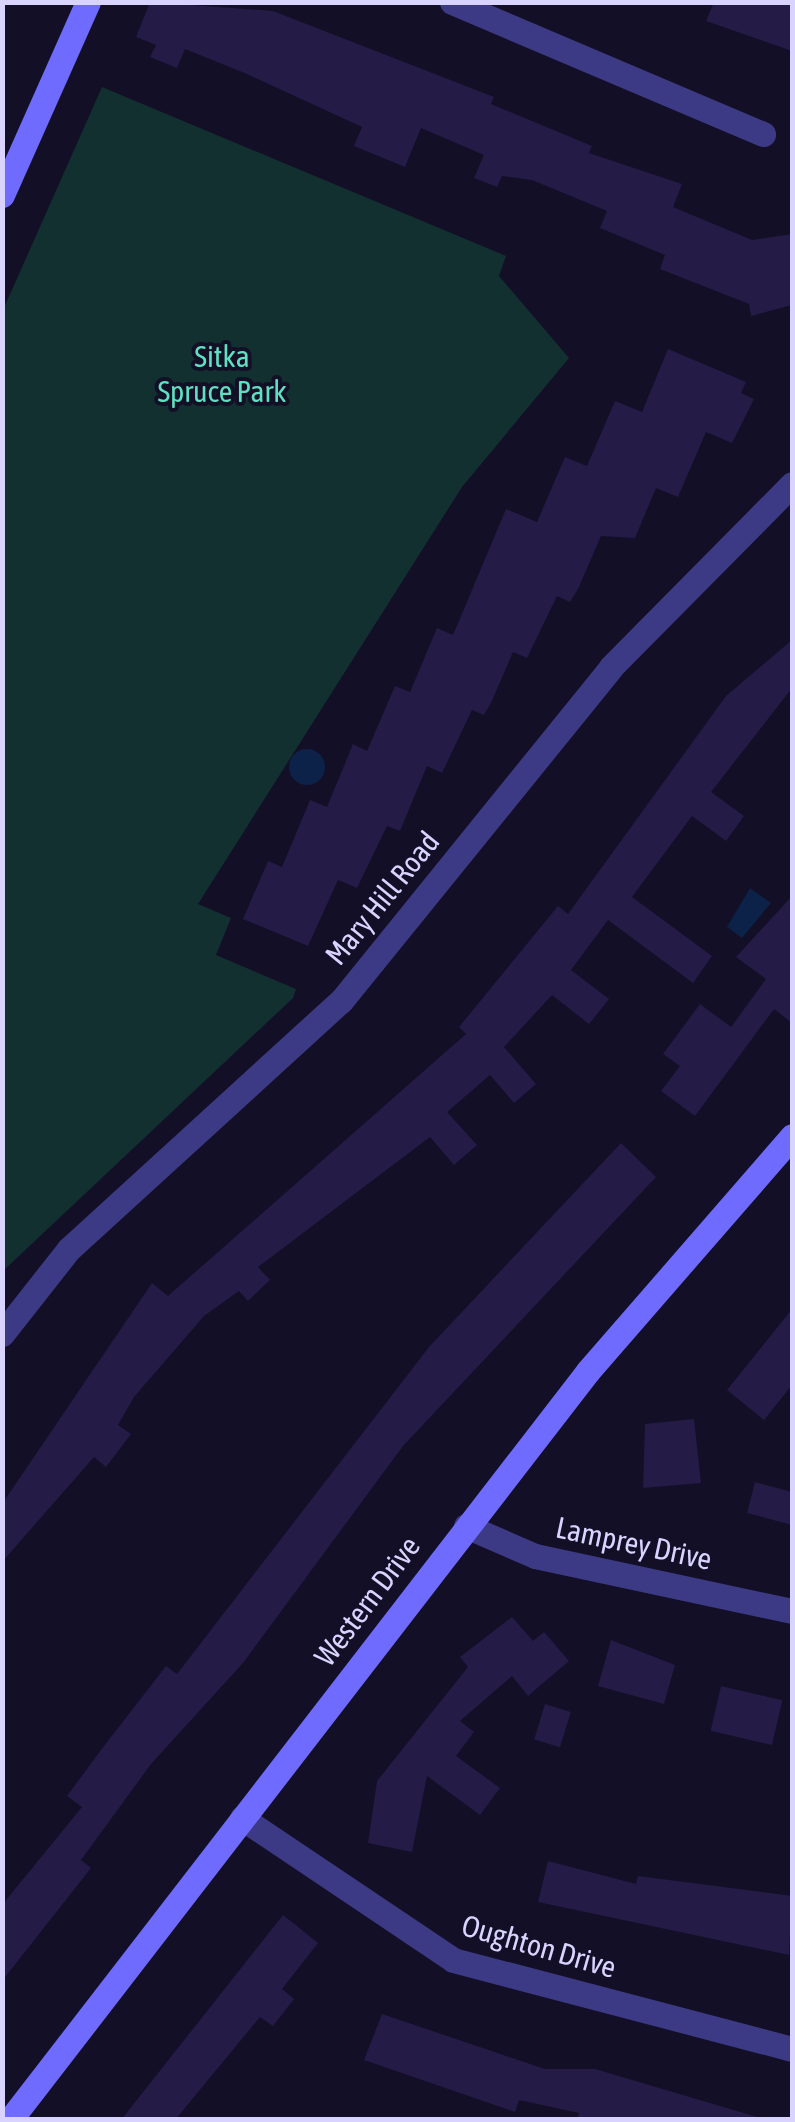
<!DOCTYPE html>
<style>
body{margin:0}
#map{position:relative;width:795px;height:2122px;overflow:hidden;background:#130f26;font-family:"Asap Condensed",sans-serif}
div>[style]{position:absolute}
.green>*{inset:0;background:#12302f}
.water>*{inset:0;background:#0c2248}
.round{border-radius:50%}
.building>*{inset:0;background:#241b47;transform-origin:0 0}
.street>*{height:25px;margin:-12.5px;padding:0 12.5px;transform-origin:12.5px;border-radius:12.5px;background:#3d3a85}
.secondary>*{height:25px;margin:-12.5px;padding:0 12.5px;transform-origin:12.5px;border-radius:12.5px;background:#6f6bff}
span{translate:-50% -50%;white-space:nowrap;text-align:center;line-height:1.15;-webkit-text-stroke:8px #130f26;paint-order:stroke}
.park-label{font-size:30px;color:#5fe0c0}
.street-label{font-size:30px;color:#d9d4ff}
.frame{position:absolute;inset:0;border:5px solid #d9d4ff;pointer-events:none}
</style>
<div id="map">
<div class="green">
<div style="clip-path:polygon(102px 87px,506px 256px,499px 276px,569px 358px,462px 487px,198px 904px,231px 918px,216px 955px,296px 989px,293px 998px,3px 1271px,3px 310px)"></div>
</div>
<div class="water">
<div class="round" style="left:289px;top:749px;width:36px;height:36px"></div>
<div style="clip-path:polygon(750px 888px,771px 903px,742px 938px,727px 927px)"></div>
</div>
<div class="building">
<div style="clip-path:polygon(150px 2px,273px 11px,494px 97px,491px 104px,592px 146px,589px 153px,682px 184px,673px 207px,752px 240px,792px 234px,792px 305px,751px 316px,749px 304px,660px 269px,665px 255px,600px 228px,607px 211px,532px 180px,502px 176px,497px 187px,474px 178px,484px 155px,421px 128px,405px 167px,354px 146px,362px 127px,247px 74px,185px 49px,177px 68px,150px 57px,156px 45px,136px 37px)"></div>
<div style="clip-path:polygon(714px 2px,792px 2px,792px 51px,706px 21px)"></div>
<div style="clip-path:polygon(668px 349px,746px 382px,741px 393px,754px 399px,732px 443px,706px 432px,678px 497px,656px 488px,635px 538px,601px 536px,578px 589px,570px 602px,557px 596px,527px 658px,513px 652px,491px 703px,484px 715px,472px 710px,442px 773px,427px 766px,400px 831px,387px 826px,357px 888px,338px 880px,308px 946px,243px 919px,268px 861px,282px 867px,310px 800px,327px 807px,353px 744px,367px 751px,395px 686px,410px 692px,437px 628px,453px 635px,506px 509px,537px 522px,565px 457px,587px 466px,615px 401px,642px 412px)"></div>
<div style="clip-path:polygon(792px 640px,792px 688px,711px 792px,744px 816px,726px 841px,692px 816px,632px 897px,712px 956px,693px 983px,608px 920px,571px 970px,609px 999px,589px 1024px,552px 995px,504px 1047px,536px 1084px,514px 1103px,490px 1075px,447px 1112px,477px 1145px,454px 1165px,430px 1137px,258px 1267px,270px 1280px,248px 1301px,239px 1291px,204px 1316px,134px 1397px,118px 1425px,131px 1434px,106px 1467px,94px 1457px,2px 1562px,2px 1504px,152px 1283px,168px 1296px,466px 1034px,459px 1027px,558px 906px,568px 914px,726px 696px)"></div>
<div style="clip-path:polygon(792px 896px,792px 1023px,774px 1009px,695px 1116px,661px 1091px,680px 1066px,663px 1054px,700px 1004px,731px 1027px,766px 979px,736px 957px)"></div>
<div style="clip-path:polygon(621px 1143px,656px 1177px,403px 1446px,243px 1663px,151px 1764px,81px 1860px,91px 1868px,2px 1981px,2px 1905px,82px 1807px,67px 1796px,104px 1746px,166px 1666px,177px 1674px,429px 1347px)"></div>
<div style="clip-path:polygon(792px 1309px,792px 1385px,764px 1420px,727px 1390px)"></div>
<div style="clip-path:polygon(694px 1419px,701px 1483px,643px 1488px,645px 1424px)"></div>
<div style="clip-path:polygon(755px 1482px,792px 1492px,792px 1525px,747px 1513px)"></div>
<div style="clip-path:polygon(512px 1617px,533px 1641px,544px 1632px,569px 1661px,528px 1696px,512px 1676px,460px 1721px,474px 1732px,456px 1756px,500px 1788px,480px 1815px,427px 1776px,412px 1852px,368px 1843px,377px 1781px,468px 1667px,460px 1657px)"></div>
<div style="clip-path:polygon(611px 1640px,675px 1665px,664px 1704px,598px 1686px)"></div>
<div style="left:721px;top:1686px;width:63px;height:46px;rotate:13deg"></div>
<div style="left:545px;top:1704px;width:27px;height:37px;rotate:17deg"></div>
<div style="clip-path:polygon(548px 1861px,636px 1884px,638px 1876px,792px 1896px,789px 1955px,538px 1902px)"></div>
<div style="clip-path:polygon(283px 1915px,318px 1943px,282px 1989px,294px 1999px,273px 2026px,260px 2017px,175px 2120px,121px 2120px)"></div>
<div style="clip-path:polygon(382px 2014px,545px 2069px,595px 2069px,767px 2120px,577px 2120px,579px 2113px,519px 2100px,515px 2112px,364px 2060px)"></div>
</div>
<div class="street">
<div style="left:452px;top:2px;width:338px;rotate:23deg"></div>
<div style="left:2px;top:1334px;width:108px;rotate:-51.8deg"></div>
<div style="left:69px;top:1249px;width:368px;rotate:-42.4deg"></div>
<div style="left:341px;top:1001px;width:429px;rotate:-51deg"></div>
<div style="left:611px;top:667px;width:257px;rotate:-45.3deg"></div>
<div style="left:466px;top:1526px;width:75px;rotate:23.5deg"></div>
<div style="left:535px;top:1556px;width:263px;rotate:12.1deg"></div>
<div style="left:242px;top:1818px;width:254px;rotate:33.9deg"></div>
<div style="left:453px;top:1960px;width:350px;rotate:14.7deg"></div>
</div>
<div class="secondary">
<div style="left:2px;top:195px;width:211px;rotate:-66deg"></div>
<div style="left:10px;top:2120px;width:946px;rotate:-52.34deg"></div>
<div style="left:588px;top:1371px;width:311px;rotate:-49deg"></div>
</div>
<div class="park-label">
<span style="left:222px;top:373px">Sitka<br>Spruce Park</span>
</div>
<div class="street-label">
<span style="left:382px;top:898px;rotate:-51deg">Mary Hill Road</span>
<span style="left:634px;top:1543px;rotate:12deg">Lamprey Drive</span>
<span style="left:367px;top:1601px;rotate:-53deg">Western Drive</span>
<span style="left:539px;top:1946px;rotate:16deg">Oughton Drive</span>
</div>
<div class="frame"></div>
</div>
